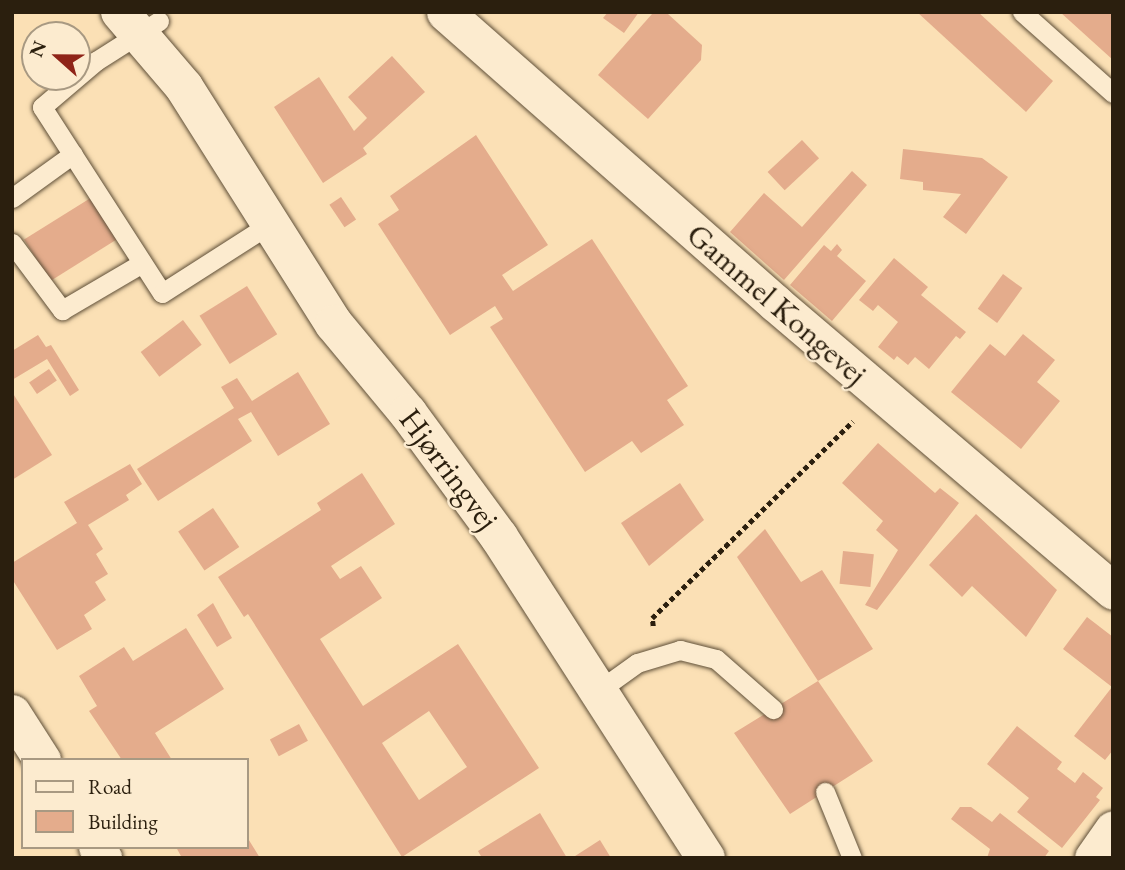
<!DOCTYPE html>
<meta charset="utf-8">
<style>
body{margin:0}
#map{position:relative;width:1125px;height:870px;overflow:hidden;background:#fbe0b5;font-family:"EB Garamond",serif}
div>[style]{position:absolute}
.building>*{inset:0;background:#e4ac8c;transform-origin:0 0}
.path>*{height:4.5px;margin-top:-2.25px;transform-origin:0;background:repeating-linear-gradient(90deg,#2b1f0e 0 5px,transparent 0 8.5px)}
.roads{filter:drop-shadow(0 0 2px #5f4f38) drop-shadow(0 0 2px #5f4f38)}
.lane>*{height:19px;margin:-9.5px;padding:0 9.5px;transform-origin:9.5px;border-radius:9.5px;background:#fcebcf}
.street>*{height:37px;margin:-18.5px;padding:0 18.5px;transform-origin:18.5px;border-radius:18.5px;background:#fcebcf}
.secondary>*{height:38px;margin:-19px;padding:0 19px;transform-origin:19px;border-radius:19px;background:#fcebcf}
span{translate:-50% -50%;white-space:nowrap;text-align:center;line-height:1.15;-webkit-text-stroke:5px #fcebcf;paint-order:stroke}
.street-label{font-size:32px;color:#2b1f0e}
.frame{position:absolute;inset:0;border:14px solid #2b1f0e;pointer-events:none}
.legend{position:absolute;left:21px;top:758px;width:228px;height:91px;box-sizing:border-box;background:#fcebcf;border:2px solid #a89982;margin:0;padding:9px 12px;list-style:none;font-size:21px;color:#2b1f0e}
.legend li{display:flex;align-items:center;gap:14px;height:35px}
.legend b{width:35px;border:2px solid #a89982}
.north{position:absolute;left:21px;top:21px;width:70px;height:70px;box-sizing:border-box;background:#fcebcf;border:2px solid #a89982;border-radius:50%;rotate:291deg;font-size:19px;font-weight:700;line-height:28px;text-align:center;color:#2b1f0e}
.north::after{content:'';display:block;margin:auto;width:24px;height:32px;background:#8f2418;clip-path:polygon(50% 0,100% 100%,50% 72%,0 100%)}
</style>
<div id="map">
<div class="building">
<div style="clip-path:polygon(608px 12px,639px 12px,624px 33px,603px 18px)"></div>
<div style="clip-path:polygon(917px 12px,978px 12px,1053px 81px,1026px 112px)"></div>
<div style="clip-path:polygon(1060px 12px,1113px 12px,1113px 60px)"></div>
<div style="clip-path:polygon(652px 14px,668px 14px,702px 45px,701px 60px,648px 119px,598px 75px)"></div>
<div style="clip-path:polygon(392px 56px,425px 92px,363px 148px,367px 154px,323px 183px,274px 107px,319px 77px,354px 131px,367px 118px,348px 97px)"></div>
<div style="clip-path:polygon(476px 135px,548px 245px,502px 275px,513px 291px,592px 239px,688px 386px,667px 400px,684px 425px,641px 453px,632px 441px,585px 472px,490px 327px,503px 319px,495px 306px,450px 335px,378px 224px,399px 210px,390px 196px)"></div>
<div style="left:802px;top:140px;width:25px;height:47px;rotate:47deg"></div>
<div style="clip-path:polygon(903px 149px,982px 158px,1008px 177px,966px 234px,943px 217px,961px 194px,923px 190px,923px 182px,900px 179px)"></div>
<div style="clip-path:polygon(852px 171px,867px 185px,784px 280px,730px 232px,764px 193px,802px 227px)"></div>
<div style="left:97px;top:194px;width:49px;height:86px;rotate:58deg"></div>
<div style="left:341px;top:197px;width:27px;height:14px;rotate:56deg"></div>
<div style="clip-path:polygon(837px 244px,842px 250px,837px 256px,866px 281px,832px 321px,790px 285px,824px 245px,831px 251px)"></div>
<div style="clip-path:polygon(894px 258px,928px 287px,921px 295px,966px 332px,960px 339px,956px 336px,929px 369px,915px 357px,908px 365px,897px 356px,894px 360px,878px 347px,898px 322px,878px 305px,873px 311px,859px 300px)"></div>
<div style="left:1003px;top:274px;width:24px;height:43px;rotate:36deg"></div>
<div style="left:247px;top:286px;width:57px;height:56px;rotate:58deg"></div>
<div style="left:183px;top:320px;width:31px;height:53px;rotate:53deg"></div>
<div style="clip-path:polygon(1023px 334px,1055px 360px,1037px 382px,1060px 401px,1021px 449px,951px 392px,990px 344px,1005px 356px)"></div>
<div style="clip-path:polygon(38px 335px,46px 347px,51px 345px,79px 390px,70px 396px,47px 359px,12px 380px,12px 351px)"></div>
<div style="left:49px;top:369px;width:14px;height:24px;rotate:56deg"></div>
<div style="clip-path:polygon(298px 372px,330px 424px,278px 456px,251px 412px,238px 419px,252px 441px,158px 501px,137px 469px,234px 408px,221px 387px,237px 378px,252px 401px)"></div>
<div style="clip-path:polygon(12px 392px,52px 455px,12px 480px)"></div>
<div style="clip-path:polygon(878px 443px,935px 493px,940px 488px,959px 503px,877px 610px,865px 605px,898px 550px,876px 530px,883px 521px,842px 483px)"></div>
<div style="clip-path:polygon(130px 464px,142px 484px,126px 495px,129px 500px,88px 525px,103px 549px,96px 554px,108px 574px,95px 582px,106px 600px,84px 615px,92px 629px,57px 650px,12px 579px,12px 563px,77px 523px,64px 502px)"></div>
<div style="clip-path:polygon(evenodd,362px 473px,395px 524px,331px 566px,340px 579px,361px 566px,382px 598px,320px 639px,363px 706px,458px 644px,539px 768px,402px 857px,248px 614px,244px 617px,218px 577px,321px 510px,317px 503px,362px 473px,429px 711px,467px 767px,419px 800px,382px 743px,429px 711px)"></div>
<div style="clip-path:polygon(680px 483px,704px 520px,649px 566px,621px 523px)"></div>
<div style="left:213px;top:508px;width:47px;height:42px;rotate:56deg"></div>
<div style="clip-path:polygon(976px 514px,1057px 590px,1026px 637px,972px 586px,962px 597px,929px 565px)"></div>
<div style="clip-path:polygon(765px 529px,801px 582px,822px 570px,873px 649px,818px 681px,873px 761px,790px 814px,734px 733px,818px 681px,737px 557px)"></div>
<div style="left:843px;top:551px;width:31px;height:33px;rotate:6deg"></div>
<div style="clip-path:polygon(213px 603px,232px 638px,217px 647px,197px 615px)"></div>
<div style="clip-path:polygon(1087px 617px,1113px 637px,1113px 750px,1105px 760px,1074px 736px,1112px 687px,1063px 649px)"></div>
<div style="clip-path:polygon(186px 628px,224px 689px,155px 733px,172px 760px,122px 760px,89px 711px,97px 706px,79px 676px,124px 647px,133px 661px)"></div>
<div style="left:299px;top:724px;width:19px;height:33px;rotate:62deg"></div>
<div style="clip-path:polygon(1017px 726px,1062px 762px,1057px 769px,1075px 783px,1083px 772px,1103px 788px,1096px 797px,1100px 800px,1062px 848px,1017px 812px,1029px 798px,987px 764px)"></div>
<div style="clip-path:polygon(960px 807px,971px 807px,992px 822px,1000px 813px,1049px 851px,1044px 858px,987px 858px,990px 849px,951px 819px)"></div>
<div style="clip-path:polygon(540px 813px,567px 858px,482px 858px,478px 851px)"></div>
<div style="clip-path:polygon(247px 837px,260px 858px,182px 858px,176px 847px,247px 847px)"></div>
<div style="clip-path:polygon(600px 840px,611px 858px,572px 858px)"></div>
</div>
<div class="path">
<div style="left:653px;top:626px;width:8px;rotate:-97deg"></div>
<div style="left:652px;top:618px;width:281px;rotate:-44.4deg"></div>
</div>
<div class="roads">
<div class="lane">
<div style="left:1022px;top:12px;width:122px;rotate:41.7deg"></div>
<div style="left:159px;top:21px;width:75px;rotate:147.6deg"></div>
<div style="left:96px;top:61px;width:71px;rotate:139.6deg"></div>
<div style="left:42px;top:107px;width:221px;rotate:57.2deg"></div>
<div style="left:162px;top:293px;width:128px;rotate:-32.6deg"></div>
<div style="left:12px;top:198px;width:75px;rotate:-35.8deg"></div>
<div style="left:12px;top:243px;width:84px;rotate:53.3deg"></div>
<div style="left:62px;top:310px;width:93px;rotate:-30.4deg"></div>
<div style="left:598px;top:691px;width:48px;rotate:-35.7deg"></div>
<div style="left:637px;top:663px;width:45px;rotate:-16.8deg"></div>
<div style="left:680px;top:650px;width:37px;rotate:14deg"></div>
<div style="left:716px;top:659px;width:76px;rotate:41.3deg"></div>
<div style="left:825px;top:792px;width:71px;rotate:67.8deg"></div>
</div>
<div class="street">
<div style="left:445px;top:12px;width:440px;rotate:41.4deg"></div>
<div style="left:775px;top:303px;width:444px;rotate:40.4deg"></div>
<div style="left:12px;top:713px;width:56px;rotate:57.4deg"></div>
<div style="left:97px;top:847px;width:13px;rotate:61deg"></div>
<div style="left:1093px;top:858px;width:35px;rotate:-55deg"></div>
</div>
<div class="secondary">
<div style="left:120px;top:12px;width:99px;rotate:49.5deg"></div>
<div style="left:184px;top:87px;width:280px;rotate:57.7deg"></div>
<div style="left:334px;top:324px;width:116px;rotate:50.3deg"></div>
<div style="left:408px;top:413px;width:154px;rotate:53.7deg"></div>
<div style="left:499px;top:537px;width:382px;rotate:57.2deg"></div>
</div>
</div>
<div class="street-label">
<span style="left:777px;top:304px;rotate:41deg">Gammel Kongevej</span>
<span style="left:449px;top:469px;rotate:53deg">Hjørringvej</span>
</div>
<div class="frame"></div>
<ul class="legend">
<li><b style="height:9px;background:#fcebcf"></b>Road</li>
<li><b style="height:19px;background:#e4ac8c"></b>Building</li>
</ul>
<div class="north">N</div>
</div>
